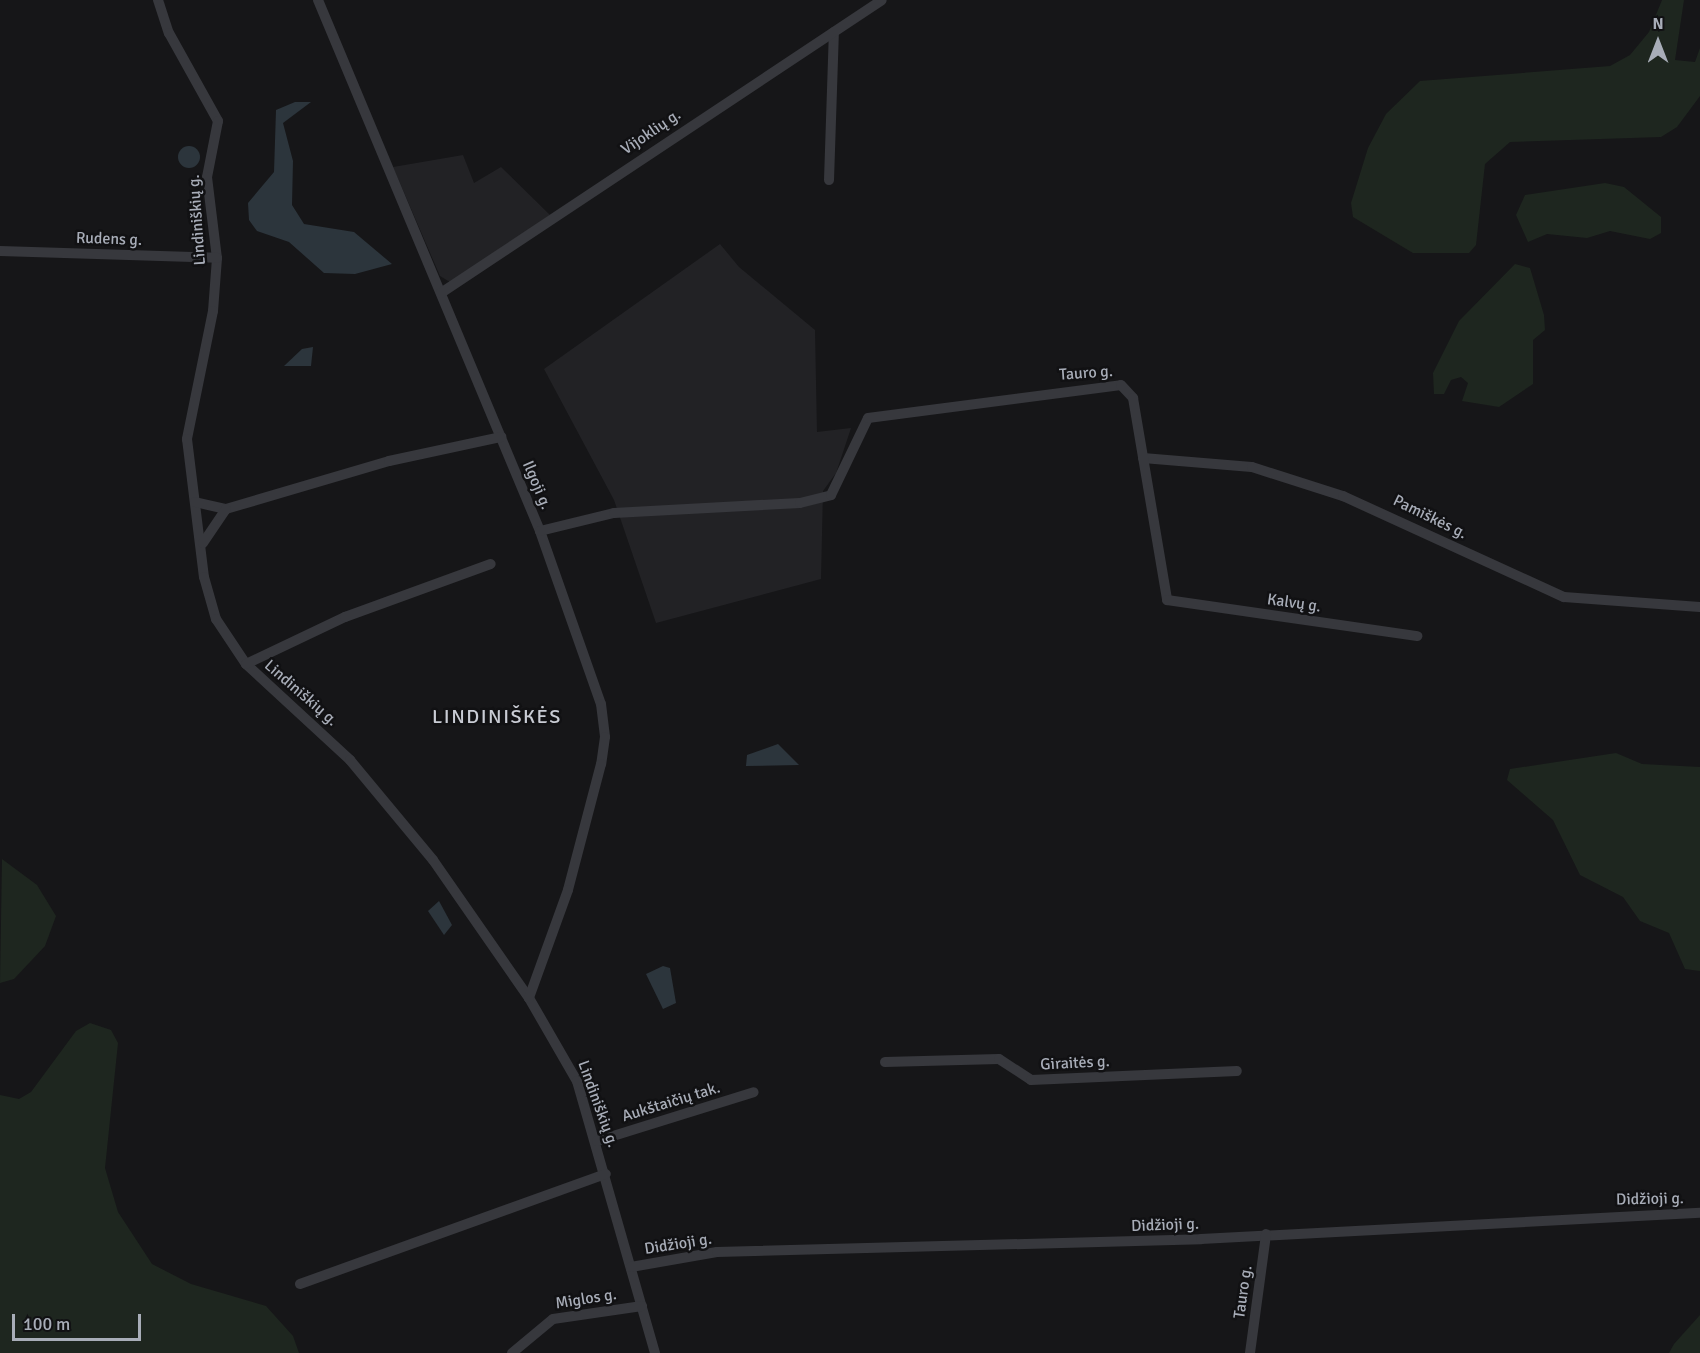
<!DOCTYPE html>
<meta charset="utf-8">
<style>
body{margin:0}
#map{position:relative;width:1700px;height:1353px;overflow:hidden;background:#161618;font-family:Signika,sans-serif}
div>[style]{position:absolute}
.built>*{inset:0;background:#222225}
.green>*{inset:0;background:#1e261f}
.water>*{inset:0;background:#2c353c}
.round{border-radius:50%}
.minor>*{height:10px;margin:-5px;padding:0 5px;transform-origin:5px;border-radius:5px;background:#37383d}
span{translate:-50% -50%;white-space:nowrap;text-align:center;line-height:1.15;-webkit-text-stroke:5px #111113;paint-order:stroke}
.street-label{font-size:16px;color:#a8adb8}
.quarter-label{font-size:20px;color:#c9ccd4;letter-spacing:1.5px}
.north{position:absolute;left:1628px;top:12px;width:60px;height:60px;-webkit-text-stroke:4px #111113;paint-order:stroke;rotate:0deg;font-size:16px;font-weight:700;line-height:24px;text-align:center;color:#a8adb8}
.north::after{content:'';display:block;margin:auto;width:21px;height:27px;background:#a8adb8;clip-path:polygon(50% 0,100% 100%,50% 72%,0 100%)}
.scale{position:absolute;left:12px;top:1314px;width:129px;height:27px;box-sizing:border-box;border:3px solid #a8adb8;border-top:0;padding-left:8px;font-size:18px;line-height:21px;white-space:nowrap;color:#a8adb8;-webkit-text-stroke:4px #111113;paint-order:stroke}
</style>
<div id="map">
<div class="built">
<div style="clip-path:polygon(463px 155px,474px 183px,501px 167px,550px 215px,450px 282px,440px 276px,393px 167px)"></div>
<div style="clip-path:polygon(720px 244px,739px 267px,815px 330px,817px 432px,851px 428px,836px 473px,823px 491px,821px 579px,656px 623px,614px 500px,544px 369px)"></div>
</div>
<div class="green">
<div style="clip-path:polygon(1662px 0,1684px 0,1675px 60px,1695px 62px,1700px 48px,1700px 96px,1677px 127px,1661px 137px,1510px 142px,1485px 164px,1476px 245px,1469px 253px,1413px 253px,1353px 217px,1351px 203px,1368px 148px,1386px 114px,1420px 81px,1610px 66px,1630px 55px,1649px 32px)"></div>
<div style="clip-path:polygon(1605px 183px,1624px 187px,1661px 217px,1661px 233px,1650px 239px,1610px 231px,1587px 238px,1547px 234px,1528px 242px,1516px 215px,1525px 195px)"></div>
<div style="clip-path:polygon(1515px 264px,1530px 268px,1544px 315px,1545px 330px,1533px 340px,1533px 384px,1499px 407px,1462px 401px,1468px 383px,1461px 377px,1451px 380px,1444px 394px,1434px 394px,1433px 373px,1459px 321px)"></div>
<div style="clip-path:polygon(1616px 753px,1642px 764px,1700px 767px,1700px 971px,1685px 969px,1669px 933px,1640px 921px,1623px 897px,1580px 875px,1553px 820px,1507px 780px,1510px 769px)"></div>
<div style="clip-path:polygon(2px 859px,37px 885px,56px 916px,45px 946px,14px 979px,0 983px)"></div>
<div style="clip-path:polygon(90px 1023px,111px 1030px,118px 1043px,105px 1168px,118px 1212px,152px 1264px,191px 1284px,266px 1306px,293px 1336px,299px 1353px,0 1353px,0 1095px,19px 1099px,31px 1092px,76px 1031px)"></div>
<div style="clip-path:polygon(1700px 1315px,1700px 1353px,1669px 1353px,1674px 1344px)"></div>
</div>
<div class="water">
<div style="clip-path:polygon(295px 102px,311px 102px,283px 123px,293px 161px,292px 205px,304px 224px,354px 232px,392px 264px,355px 274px,324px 273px,289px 242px,257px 231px,249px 220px,248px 203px,274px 172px,276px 110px)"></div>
<div class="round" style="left:178px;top:146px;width:22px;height:22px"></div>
<div style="clip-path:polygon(313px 347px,311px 366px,284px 366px,302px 349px)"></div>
<div style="clip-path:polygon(778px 744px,799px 765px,746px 766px,747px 755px)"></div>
<div style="clip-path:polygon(439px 901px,452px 925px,444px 935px,428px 911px)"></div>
<div style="clip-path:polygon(663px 966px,670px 968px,676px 1003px,663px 1009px,646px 974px)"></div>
</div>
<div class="minor">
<div style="left:158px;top:0;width:35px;rotate:72deg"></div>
<div style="left:169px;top:33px;width:101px;rotate:60.9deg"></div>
<div style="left:218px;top:121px;width:57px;rotate:101.1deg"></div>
<div style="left:207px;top:177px;width:82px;rotate:83deg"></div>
<div style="left:217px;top:258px;width:53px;rotate:94.3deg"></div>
<div style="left:213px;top:311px;width:131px;rotate:101.5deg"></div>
<div style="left:187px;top:439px;width:139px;rotate:83deg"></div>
<div style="left:204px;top:577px;width:44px;rotate:74.1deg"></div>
<div style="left:216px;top:619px;width:54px;rotate:56.3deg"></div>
<div style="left:246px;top:664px;width:142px;rotate:42.7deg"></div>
<div style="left:350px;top:760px;width:130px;rotate:50.3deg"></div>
<div style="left:433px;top:860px;width:168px;rotate:55.2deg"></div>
<div style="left:529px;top:998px;width:96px;rotate:60deg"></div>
<div style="left:577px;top:1081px;width:283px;rotate:74deg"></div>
<div style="left:318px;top:0;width:576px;rotate:67.31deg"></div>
<div style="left:540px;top:531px;width:183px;rotate:70.6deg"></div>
<div style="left:601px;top:704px;width:33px;rotate:83deg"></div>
<div style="left:605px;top:737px;width:27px;rotate:98deg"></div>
<div style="left:601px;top:764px;width:130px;rotate:104.7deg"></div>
<div style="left:568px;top:890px;width:115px;rotate:109.9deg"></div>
<div style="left:829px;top:180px;width:148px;rotate:-88.1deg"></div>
<div style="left:0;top:251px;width:217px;rotate:1.8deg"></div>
<div style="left:441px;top:293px;width:529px;rotate:-33.6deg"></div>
<div style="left:1143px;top:458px;width:109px;rotate:4.7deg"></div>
<div style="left:1252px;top:467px;width:96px;rotate:17.7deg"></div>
<div style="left:1343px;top:496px;width:243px;rotate:24.6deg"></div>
<div style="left:1564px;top:597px;width:136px;rotate:4.2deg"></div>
<div style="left:195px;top:502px;width:32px;rotate:13deg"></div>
<div style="left:226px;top:509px;width:170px;rotate:-16.4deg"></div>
<div style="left:389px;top:461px;width:115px;rotate:-12.1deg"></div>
<div style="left:540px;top:531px;width:76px;rotate:-13.7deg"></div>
<div style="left:614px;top:513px;width:186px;rotate:-3.1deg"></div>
<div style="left:800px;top:503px;width:32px;rotate:-14deg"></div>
<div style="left:831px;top:495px;width:85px;rotate:-64.3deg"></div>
<div style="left:868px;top:418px;width:255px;rotate:-7.4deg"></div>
<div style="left:1121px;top:385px;width:18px;rotate:47deg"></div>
<div style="left:1133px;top:398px;width:205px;rotate:80.4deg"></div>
<div style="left:1167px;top:600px;width:253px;rotate:8.2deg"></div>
<div style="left:203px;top:543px;width:41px;rotate:-55.9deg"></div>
<div style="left:246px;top:664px;width:110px;rotate:-25.4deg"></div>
<div style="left:345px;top:617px;width:155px;rotate:-20deg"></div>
<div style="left:885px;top:1062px;width:114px;rotate:-1.5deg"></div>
<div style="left:999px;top:1059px;width:38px;rotate:33deg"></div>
<div style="left:1031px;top:1080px;width:206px;rotate:-2.5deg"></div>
<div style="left:597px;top:1141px;width:164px;rotate:-17.3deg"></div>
<div style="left:631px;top:1267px;width:87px;rotate:-9.9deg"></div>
<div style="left:717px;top:1252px;width:484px;rotate:-1.5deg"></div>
<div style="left:1201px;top:1239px;width:500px;rotate:-3deg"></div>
<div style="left:300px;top:1284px;width:325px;rotate:-19.8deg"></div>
<div style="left:512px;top:1353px;width:53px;rotate:-39.7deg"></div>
<div style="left:553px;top:1319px;width:90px;rotate:-8.3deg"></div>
<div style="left:1250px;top:1353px;width:120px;rotate:-82.3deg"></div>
</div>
<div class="street-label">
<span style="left:651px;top:132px;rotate:-34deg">Vijoklių g.</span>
<span style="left:197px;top:220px;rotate:-94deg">Lindiniškių g.</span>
<span style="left:109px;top:239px;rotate:2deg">Rudens g.</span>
<span style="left:1086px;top:373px;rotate:-4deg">Tauro g.</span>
<span style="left:537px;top:485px;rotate:67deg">Ilgoji g.</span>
<span style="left:1430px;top:517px;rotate:26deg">Pamiškės g.</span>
<span style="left:1294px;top:603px;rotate:8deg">Kalvų g.</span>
<span style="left:301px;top:693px;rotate:41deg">Lindiniškių g.</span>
<span style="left:1075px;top:1063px;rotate:-3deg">Giraitės g.</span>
<span style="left:671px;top:1102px;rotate:-17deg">Aukštaičių tak.</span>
<span style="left:598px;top:1104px;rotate:70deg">Lindiniškių g.</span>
<span style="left:1650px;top:1199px;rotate:-1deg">Didžioji g.</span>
<span style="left:1165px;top:1225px;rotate:-2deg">Didžioji g.</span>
<span style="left:678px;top:1244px;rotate:-9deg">Didžioji g.</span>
<span style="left:1243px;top:1292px;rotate:-82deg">Tauro g.</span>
<span style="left:586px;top:1299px;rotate:-9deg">Miglos g.</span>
</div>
<div class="quarter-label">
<span style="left:497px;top:716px">LINDINIŠKĖS</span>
</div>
<div class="north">N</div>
<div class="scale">100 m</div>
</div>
